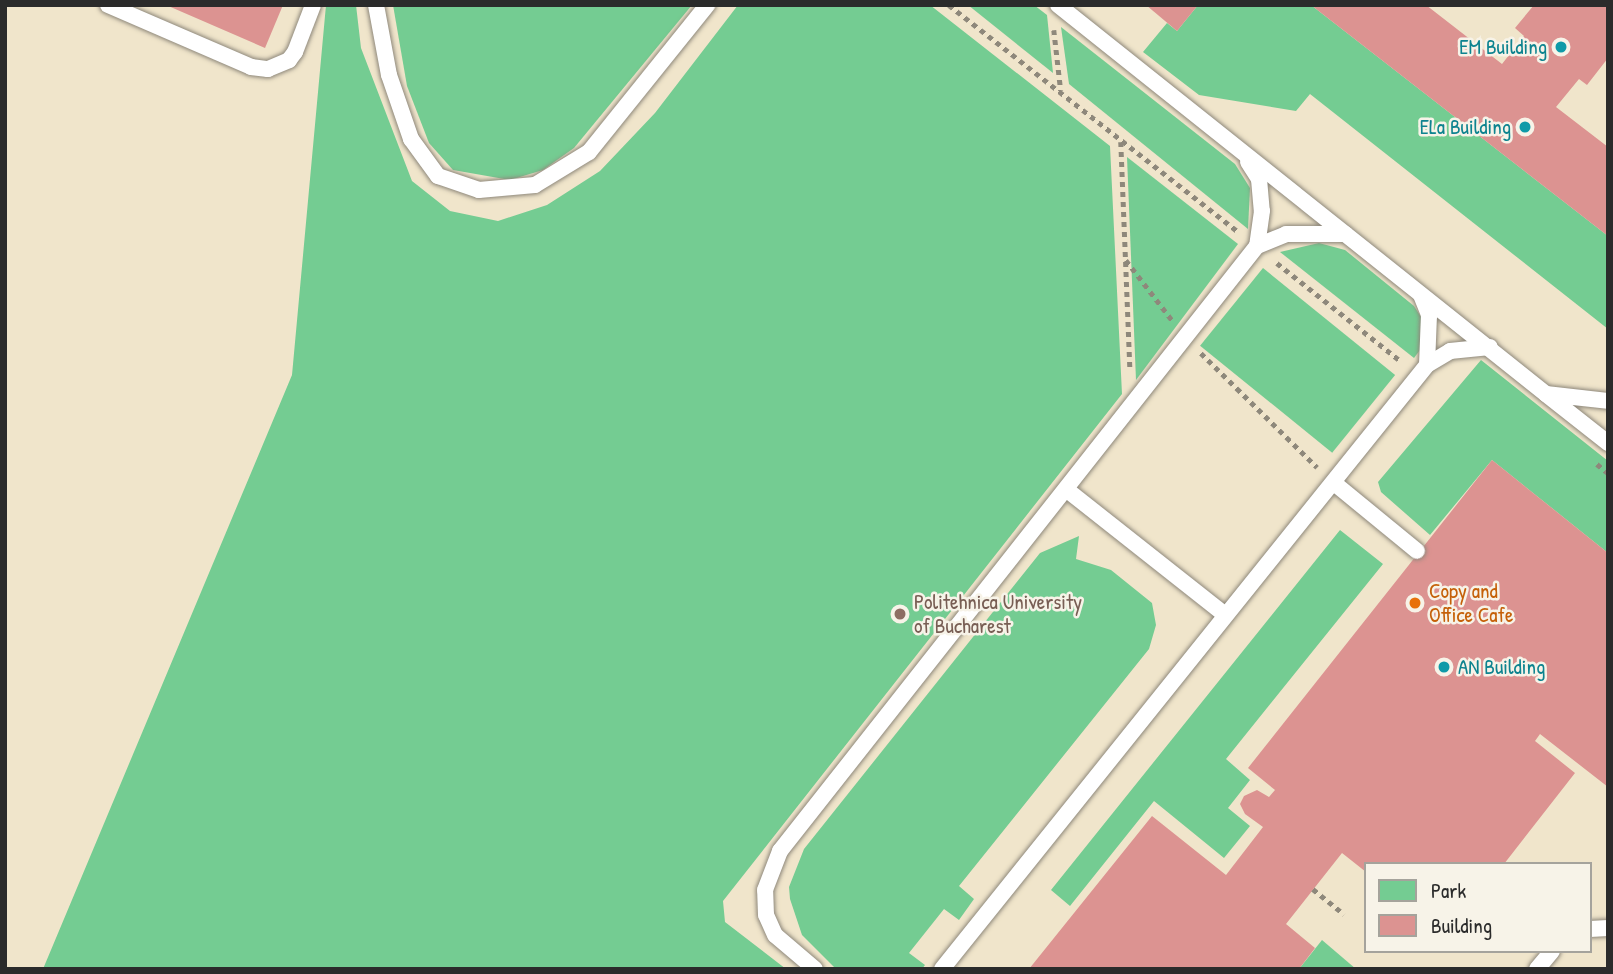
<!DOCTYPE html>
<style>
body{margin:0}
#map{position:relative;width:1613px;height:974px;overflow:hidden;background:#f0e5cb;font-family:"Patrick Hand",sans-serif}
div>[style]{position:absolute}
.green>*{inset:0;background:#74cc92;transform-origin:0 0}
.building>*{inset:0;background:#dc9391}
.path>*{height:4.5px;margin-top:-2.25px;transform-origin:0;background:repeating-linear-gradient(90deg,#8e887b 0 5px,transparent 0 10px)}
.roads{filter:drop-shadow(0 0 2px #8e887b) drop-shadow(0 0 2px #8e887b)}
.service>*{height:16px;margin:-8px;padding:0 8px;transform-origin:8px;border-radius:8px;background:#fff}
.dots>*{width:19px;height:19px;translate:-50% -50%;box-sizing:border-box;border:4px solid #f7f3e8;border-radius:50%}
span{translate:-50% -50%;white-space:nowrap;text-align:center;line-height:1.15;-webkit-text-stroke:5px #f7f3e8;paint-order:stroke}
.culture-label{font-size:21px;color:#0d838f}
.right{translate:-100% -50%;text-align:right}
.left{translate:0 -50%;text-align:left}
.food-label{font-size:21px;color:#c56008}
.education-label{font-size:21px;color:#785e54}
.frame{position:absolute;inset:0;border:7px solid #2b2b2b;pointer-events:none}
.legend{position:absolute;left:1364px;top:862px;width:228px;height:91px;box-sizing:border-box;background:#f7f3e8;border:2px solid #a5a39c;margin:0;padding:9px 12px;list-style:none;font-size:21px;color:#2b2b2b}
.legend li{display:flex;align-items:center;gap:14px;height:35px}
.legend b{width:35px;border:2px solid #a5a39c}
</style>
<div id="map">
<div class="green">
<div style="clip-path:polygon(326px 5px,356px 5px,361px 48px,412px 181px,450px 211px,498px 221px,547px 205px,600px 171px,655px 113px,738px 5px,930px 5px,1110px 146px,1122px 394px,723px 901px,725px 922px,786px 969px,43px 969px,292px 375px)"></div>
<div style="clip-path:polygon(393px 5px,692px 5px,574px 148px,543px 170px,510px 180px,453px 170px,429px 143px,407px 86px)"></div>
<div style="clip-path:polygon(968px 5px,1034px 5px,1047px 15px,1053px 73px)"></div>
<div style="clip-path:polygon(1198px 5px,1311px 5px,1608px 236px,1608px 329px,1310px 94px,1296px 111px,1199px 95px,1143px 52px,1167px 23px,1177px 31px)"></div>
<div style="clip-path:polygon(1061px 27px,1235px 164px,1250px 188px,1248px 229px,1069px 84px)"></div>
<div style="clip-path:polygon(1127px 157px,1238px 244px,1136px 380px)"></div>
<div style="clip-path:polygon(1319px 243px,1345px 250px,1414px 306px,1421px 317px,1420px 350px,1414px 358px,1280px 252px)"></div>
<div style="left:1263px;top:268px;width:170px;height:100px;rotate:39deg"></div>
<div style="clip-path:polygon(1481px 360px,1608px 461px,1608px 553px,1492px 460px,1430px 535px,1381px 492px,1378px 482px)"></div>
<div style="clip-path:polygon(1340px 530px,1383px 564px,1226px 759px,1250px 780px,1228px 808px,1250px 826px,1224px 858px,1154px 801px,1070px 906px,1051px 890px)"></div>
<div style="clip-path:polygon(1079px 536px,1076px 559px,1111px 570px,1152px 603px,1156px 625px,1149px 649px,959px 886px,974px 899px,959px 920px,944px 909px,909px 953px,925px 965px,922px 969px,836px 969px,802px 935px,790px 899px,789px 887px,804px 849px,1040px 553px)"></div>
<div style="clip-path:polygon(1322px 940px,1356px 969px,1299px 969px)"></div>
</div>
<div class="building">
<div style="clip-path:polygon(166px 5px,283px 5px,265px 48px)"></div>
<div style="clip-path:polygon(1146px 5px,1198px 5px,1177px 31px)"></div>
<div style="clip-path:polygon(1311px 5px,1426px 5px,1502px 64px,1524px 36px,1515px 28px,1534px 5px,1608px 5px,1608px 58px,1587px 85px,1579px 79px,1556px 107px,1608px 147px,1608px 236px)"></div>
<div style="clip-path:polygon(1492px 460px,1608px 553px,1608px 787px,1540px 734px,1535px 741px,1575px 773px,1504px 864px,1366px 864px,1366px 872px,1342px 853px,1286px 924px,1315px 948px,1299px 969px,1029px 969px,1152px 816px,1226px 875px,1263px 827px,1245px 814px,1240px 804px,1244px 796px,1257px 790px,1269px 797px,1275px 790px,1248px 768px)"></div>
</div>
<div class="path">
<div style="left:949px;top:5px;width:366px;rotate:38.1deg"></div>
<div style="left:1054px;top:30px;width:61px;rotate:83.5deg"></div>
<div style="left:1121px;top:142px;width:229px;rotate:87.7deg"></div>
<div style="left:1126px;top:260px;width:76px;rotate:52.5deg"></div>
<div style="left:1277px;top:263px;width:159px;rotate:38.4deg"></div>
<div style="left:1201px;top:353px;width:163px;rotate:44.5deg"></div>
<div style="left:1597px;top:464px;width:14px;rotate:39deg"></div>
<div style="left:1313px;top:889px;width:40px;rotate:39deg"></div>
</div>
<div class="roads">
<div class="service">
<div style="left:108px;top:5px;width:156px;rotate:23.4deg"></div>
<div style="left:251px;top:67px;width:17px;rotate:7deg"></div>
<div style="left:268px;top:69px;width:23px;rotate:-23deg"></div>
<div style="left:289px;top:60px;width:10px;rotate:-53deg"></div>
<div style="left:295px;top:52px;width:50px;rotate:-69deg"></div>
<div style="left:376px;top:5px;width:71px;rotate:79.5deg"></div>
<div style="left:389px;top:75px;width:68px;rotate:71deg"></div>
<div style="left:411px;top:139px;width:46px;rotate:53.9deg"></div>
<div style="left:438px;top:176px;width:43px;rotate:18.9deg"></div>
<div style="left:479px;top:190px;width:56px;rotate:-5.1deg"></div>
<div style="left:535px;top:185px;width:63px;rotate:-31.4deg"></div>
<div style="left:589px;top:152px;width:189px;rotate:-51.2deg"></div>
<div style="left:1058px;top:5px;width:624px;rotate:38.56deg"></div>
<div style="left:1546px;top:394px;width:62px;rotate:6.4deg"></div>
<div style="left:1248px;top:162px;width:20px;rotate:57deg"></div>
<div style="left:1259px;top:179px;width:32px;rotate:85deg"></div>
<div style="left:1262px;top:211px;width:35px;rotate:98deg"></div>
<div style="left:1421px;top:295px;width:22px;rotate:68deg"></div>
<div style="left:1429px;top:315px;width:50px;rotate:92.3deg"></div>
<div style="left:1547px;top:395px;width:78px;rotate:38.2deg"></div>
<div style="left:1334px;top:483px;width:107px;rotate:39.3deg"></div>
<div style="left:1067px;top:490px;width:201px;rotate:38.3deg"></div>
<div style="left:1590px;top:929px;width:18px;rotate:-3deg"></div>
<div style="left:815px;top:969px;width:52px;rotate:-139.6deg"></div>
<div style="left:775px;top:935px;width:22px;rotate:-114deg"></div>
<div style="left:766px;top:915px;width:25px;rotate:-92deg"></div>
<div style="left:765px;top:890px;width:42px;rotate:-69deg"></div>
<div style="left:780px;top:851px;width:770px;rotate:-51.75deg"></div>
<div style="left:1257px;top:246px;width:31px;rotate:-22deg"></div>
<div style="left:1286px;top:234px;width:59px"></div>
<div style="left:942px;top:969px;width:775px;rotate:-51.24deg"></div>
<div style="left:1427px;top:365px;width:27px;rotate:-31deg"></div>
<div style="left:1450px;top:351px;width:40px;rotate:-5.7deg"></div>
<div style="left:1537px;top:969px;width:23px;rotate:-50deg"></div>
</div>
</div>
<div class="dots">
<div style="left:1561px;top:47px;background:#0f9aa8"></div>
<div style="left:1525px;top:127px;background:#0f9aa8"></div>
<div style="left:1415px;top:603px;background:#e8710a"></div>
<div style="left:900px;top:614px;background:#8d6e63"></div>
<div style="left:1444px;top:667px;background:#0f9aa8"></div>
</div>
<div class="culture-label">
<span class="right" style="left:1547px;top:47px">EM Building</span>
<span class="right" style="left:1511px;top:127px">ELa Building</span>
<span class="left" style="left:1458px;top:667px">AN Building</span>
</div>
<div class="food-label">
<span class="left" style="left:1429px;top:603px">Copy and<br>Office Cafe</span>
</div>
<div class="education-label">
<span class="left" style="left:914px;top:614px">Politehnica University<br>of Bucharest</span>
</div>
<div class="frame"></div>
<ul class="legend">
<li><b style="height:19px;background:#74cc92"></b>Park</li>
<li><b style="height:19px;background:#dc9391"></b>Building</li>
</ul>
</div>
